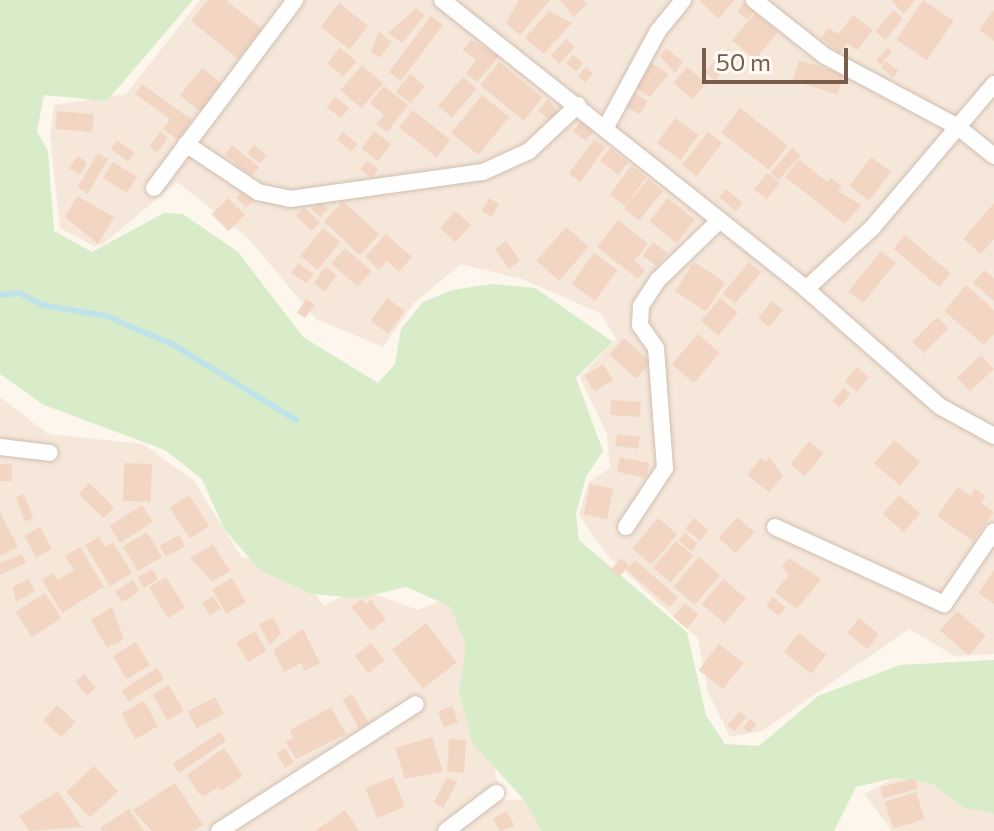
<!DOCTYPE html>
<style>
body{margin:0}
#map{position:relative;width:994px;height:831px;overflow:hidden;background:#fdf6ec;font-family:Commissioner,sans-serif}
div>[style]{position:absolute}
.residential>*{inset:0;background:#f5e8da}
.green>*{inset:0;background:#d8ecc9}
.stream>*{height:6px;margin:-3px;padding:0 3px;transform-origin:3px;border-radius:3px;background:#bfe3e8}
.building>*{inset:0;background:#f3d5c3;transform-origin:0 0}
.roads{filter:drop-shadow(0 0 2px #d1beb0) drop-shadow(0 0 2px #d1beb0)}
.street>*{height:16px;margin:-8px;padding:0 8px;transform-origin:8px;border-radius:8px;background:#fff}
span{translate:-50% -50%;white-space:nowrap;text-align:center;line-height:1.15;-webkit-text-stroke:6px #fffaf3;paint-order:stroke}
.scale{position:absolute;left:702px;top:48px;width:146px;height:36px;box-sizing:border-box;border:4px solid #7a5c4d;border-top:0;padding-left:10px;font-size:24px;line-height:28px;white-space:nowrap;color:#7a5c4d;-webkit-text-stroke:6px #fffaf3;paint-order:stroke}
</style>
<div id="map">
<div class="residential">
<div style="clip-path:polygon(200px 0,994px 0,994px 654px,955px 656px,909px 629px,762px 731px,730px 737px,708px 692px,698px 639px,607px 555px,579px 515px,588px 483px,610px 468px,607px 434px,580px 377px,617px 339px,600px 313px,522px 279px,461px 264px,414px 303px,383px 347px,316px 319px,248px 238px,177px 182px,103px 244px,94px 246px,60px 228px,50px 136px,54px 105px,126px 94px)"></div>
<div style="clip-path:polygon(0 397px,48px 434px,143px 444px,194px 481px,242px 558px,289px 560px,324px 606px,357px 588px,418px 610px,461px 592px,501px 801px,530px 799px,543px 831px,0 831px)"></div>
<div style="clip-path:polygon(906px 772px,994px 794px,994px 831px,892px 831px,864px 794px)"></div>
</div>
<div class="green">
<div style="clip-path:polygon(0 0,193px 0,107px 101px,44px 95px,37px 131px,48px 151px,54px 231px,92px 252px,164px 213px,183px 214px,238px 252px,303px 337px,378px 383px,395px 364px,401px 329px,423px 302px,452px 290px,492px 284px,535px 288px,613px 342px,576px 378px,603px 451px,586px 477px,576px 514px,579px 540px,687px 632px,706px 715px,725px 744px,759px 746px,818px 696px,900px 665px,994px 660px,994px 813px,965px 808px,931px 783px,895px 778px,856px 787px,834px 831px,542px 831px,524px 800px,473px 744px,459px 693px,466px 645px,450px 606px,406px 587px,360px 598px,311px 594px,260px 570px,224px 529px,202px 479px,165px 450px,44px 405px,0 374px)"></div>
</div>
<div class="stream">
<div style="left:0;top:295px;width:20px;rotate:-6deg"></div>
<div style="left:20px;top:293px;width:25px;rotate:29deg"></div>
<div style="left:42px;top:305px;width:65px;rotate:9.8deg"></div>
<div style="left:106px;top:316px;width:74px;rotate:23.1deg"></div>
<div style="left:174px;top:345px;width:143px;rotate:31.6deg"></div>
</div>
<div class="building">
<div style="clip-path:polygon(208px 0,226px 0,262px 29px,238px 59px,191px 21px)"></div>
<div style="clip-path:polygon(519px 0,550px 0,520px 35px,506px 23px)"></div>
<div style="clip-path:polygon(560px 0,583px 0,587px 3px,574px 17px)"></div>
<div style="clip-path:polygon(699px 0,734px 0,719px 19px)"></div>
<div style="clip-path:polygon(891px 0,915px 0,904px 14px)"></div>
<div style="left:923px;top:0;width:37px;height:48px;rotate:34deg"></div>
<div style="left:339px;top:3px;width:37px;height:30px;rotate:38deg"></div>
<div style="left:744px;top:3px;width:13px;height:11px;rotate:39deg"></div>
<div style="clip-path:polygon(416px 8px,425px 15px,402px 43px,388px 33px)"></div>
<div style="left:893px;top:10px;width:13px;height:28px;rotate:39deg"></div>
<div style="clip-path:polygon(994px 10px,994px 41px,979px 30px)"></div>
<div style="clip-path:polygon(549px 11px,572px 23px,544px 54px,525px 38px)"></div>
<div style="left:755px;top:13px;width:30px;height:36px;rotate:40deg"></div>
<div style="clip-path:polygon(853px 15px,873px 30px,857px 50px,847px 43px,840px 53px,821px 38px,829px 28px,838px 34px)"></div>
<div style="left:431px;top:16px;width:15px;height:70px;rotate:37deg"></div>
<div style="clip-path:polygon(379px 32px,392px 42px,379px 58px,371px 51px)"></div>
<div style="left:566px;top:39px;width:12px;height:23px;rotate:42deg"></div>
<div style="clip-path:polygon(471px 40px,499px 56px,477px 82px,466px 73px,476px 60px,463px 50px)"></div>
<div style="left:340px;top:48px;width:21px;height:20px;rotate:39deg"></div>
<div style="clip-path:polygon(666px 48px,683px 62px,675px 73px,660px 56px)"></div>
<div style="clip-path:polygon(887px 48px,892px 51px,881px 65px,876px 61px)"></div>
<div style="left:573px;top:55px;width:13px;height:11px;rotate:39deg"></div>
<div style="left:715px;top:60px;width:13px;height:16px;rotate:39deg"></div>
<div style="left:799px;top:60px;width:47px;height:21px;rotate:18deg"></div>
<div style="left:886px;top:61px;width:16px;height:8px;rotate:40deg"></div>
<div style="left:499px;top:62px;width:56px;height:30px;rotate:39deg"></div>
<div style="clip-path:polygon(651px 63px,669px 74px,650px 97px,636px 88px)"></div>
<div style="left:362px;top:65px;width:28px;height:33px;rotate:41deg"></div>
<div style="left:586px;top:67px;width:10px;height:12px;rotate:45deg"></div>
<div style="left:687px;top:67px;width:25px;height:21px;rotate:40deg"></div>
<div style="left:202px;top:68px;width:26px;height:35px;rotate:39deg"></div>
<div style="left:410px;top:74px;width:19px;height:23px;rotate:39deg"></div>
<div style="left:463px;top:77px;width:18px;height:38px;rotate:41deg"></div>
<div style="clip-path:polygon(142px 84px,192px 120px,178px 140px,163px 129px,170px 119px,135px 94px)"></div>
<div style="clip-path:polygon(384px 86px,408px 105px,387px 132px,376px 124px,384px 115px,370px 103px)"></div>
<div style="left:635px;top:93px;width:15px;height:16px;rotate:32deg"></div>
<div style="left:482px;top:95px;width:35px;height:49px;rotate:39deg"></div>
<div style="left:335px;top:97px;width:18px;height:13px;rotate:38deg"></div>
<div style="clip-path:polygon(548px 99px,559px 114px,552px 122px,538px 111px)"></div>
<div style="left:740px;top:108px;width:61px;height:31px;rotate:38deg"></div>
<div style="left:413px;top:110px;width:48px;height:22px;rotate:39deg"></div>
<div style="left:57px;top:111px;width:37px;height:18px;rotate:5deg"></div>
<div style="left:675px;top:118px;width:29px;height:31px;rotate:36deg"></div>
<div style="left:581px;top:121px;width:16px;height:13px;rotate:38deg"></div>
<div style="left:375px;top:131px;width:21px;height:22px;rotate:39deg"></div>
<div style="left:160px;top:132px;width:10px;height:18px;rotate:37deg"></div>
<div style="left:343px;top:132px;width:19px;height:10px;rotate:39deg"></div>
<div style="left:708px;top:132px;width:18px;height:42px;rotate:38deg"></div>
<div style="left:594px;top:139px;width:14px;height:43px;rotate:36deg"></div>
<div style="left:117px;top:140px;width:22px;height:11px;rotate:36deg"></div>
<div style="left:232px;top:145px;width:35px;height:12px;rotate:39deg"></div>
<div style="left:254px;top:145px;width:16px;height:11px;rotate:38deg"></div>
<div style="left:610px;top:148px;width:23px;height:16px;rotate:38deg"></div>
<div style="left:792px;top:148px;width:11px;height:33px;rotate:41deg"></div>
<div style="left:98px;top:153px;width:12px;height:40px;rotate:31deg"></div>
<div style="left:77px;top:156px;width:12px;height:15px;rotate:31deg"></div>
<div style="left:871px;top:157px;width:25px;height:36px;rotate:37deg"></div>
<div style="clip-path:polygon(799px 159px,827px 182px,831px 178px,842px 186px,838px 191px,861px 205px,845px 224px,785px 177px)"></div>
<div style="left:367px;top:161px;width:14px;height:11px;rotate:36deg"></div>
<div style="left:113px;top:162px;width:28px;height:19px;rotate:32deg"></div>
<div style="left:631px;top:166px;width:19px;height:36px;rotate:36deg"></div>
<div style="left:767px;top:173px;width:16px;height:21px;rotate:38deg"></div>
<div style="left:648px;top:179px;width:19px;height:38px;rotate:39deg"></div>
<div style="left:726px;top:189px;width:22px;height:11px;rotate:39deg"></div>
<div style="left:244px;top:190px;width:14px;height:11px;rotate:45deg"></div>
<div style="clip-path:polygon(77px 196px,114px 217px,98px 244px,65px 217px)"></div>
<div style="left:228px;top:198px;width:24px;height:23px;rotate:45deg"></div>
<div style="left:489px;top:198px;width:12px;height:15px;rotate:31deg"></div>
<div style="left:668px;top:198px;width:35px;height:30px;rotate:39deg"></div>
<div style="left:319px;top:201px;width:12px;height:11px;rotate:42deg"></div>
<div style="left:343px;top:201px;width:49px;height:28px;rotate:43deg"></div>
<div style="clip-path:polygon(994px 203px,994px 239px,981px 254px,963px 239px)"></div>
<div style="left:304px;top:207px;width:22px;height:12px;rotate:43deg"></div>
<div style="left:455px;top:211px;width:21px;height:23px;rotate:41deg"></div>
<div style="clip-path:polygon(618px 220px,648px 244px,634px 261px,645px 270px,638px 279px,597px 247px)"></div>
<div style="left:566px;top:227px;width:30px;height:45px;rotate:41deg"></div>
<div style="left:323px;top:228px;width:22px;height:36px;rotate:39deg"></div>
<div style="clip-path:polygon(386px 234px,412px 257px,399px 272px,387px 261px,379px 270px,365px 257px)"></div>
<div style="left:905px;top:235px;width:60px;height:18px;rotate:40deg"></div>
<div style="left:506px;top:241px;width:24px;height:14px;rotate:54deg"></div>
<div style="left:653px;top:242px;width:18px;height:17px;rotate:38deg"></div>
<div style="left:345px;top:248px;width:35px;height:21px;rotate:41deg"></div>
<div style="left:881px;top:251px;width:19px;height:52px;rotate:39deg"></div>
<div style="left:594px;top:253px;width:29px;height:38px;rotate:36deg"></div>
<div style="left:694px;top:262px;width:37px;height:35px;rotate:33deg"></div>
<div style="left:749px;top:262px;width:16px;height:41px;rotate:40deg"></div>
<div style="left:298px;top:263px;width:19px;height:12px;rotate:35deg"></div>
<div style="left:325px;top:267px;width:14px;height:20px;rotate:34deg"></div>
<div style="clip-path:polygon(984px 270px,994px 278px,994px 301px,973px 283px)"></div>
<div style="clip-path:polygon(966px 285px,994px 310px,994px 334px,984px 345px,944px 311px)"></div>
<div style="left:387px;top:298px;width:22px;height:28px;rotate:36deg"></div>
<div style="left:720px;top:298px;width:23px;height:30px;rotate:40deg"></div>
<div style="clip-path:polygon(306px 299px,315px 305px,305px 318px,297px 313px)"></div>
<div style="left:772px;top:301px;width:14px;height:22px;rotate:39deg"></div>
<div style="left:937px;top:317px;width:16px;height:35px;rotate:45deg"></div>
<div style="left:698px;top:334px;width:29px;height:40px;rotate:41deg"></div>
<div style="left:624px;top:338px;width:36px;height:22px;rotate:42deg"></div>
<div style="left:981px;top:355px;width:19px;height:33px;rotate:47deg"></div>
<div style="left:603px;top:364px;width:19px;height:22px;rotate:58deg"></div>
<div style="left:857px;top:367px;width:16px;height:19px;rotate:40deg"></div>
<div style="left:844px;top:388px;width:9px;height:18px;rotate:41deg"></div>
<div style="left:611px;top:400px;width:30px;height:15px;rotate:4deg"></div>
<div style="left:617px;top:434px;width:23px;height:12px;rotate:7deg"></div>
<div style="left:894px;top:440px;width:34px;height:31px;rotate:40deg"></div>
<div style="left:809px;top:441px;width:19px;height:30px;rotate:39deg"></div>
<div style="left:620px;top:457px;width:30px;height:15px;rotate:12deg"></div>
<div style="clip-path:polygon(769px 457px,783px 476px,769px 492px,747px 475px,761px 458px,766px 462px)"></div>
<div style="left:124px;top:463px;width:28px;height:38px;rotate:2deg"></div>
<div style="left:0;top:464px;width:12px;height:17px"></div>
<div style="left:89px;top:483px;width:35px;height:15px;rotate:44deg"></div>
<div style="left:590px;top:484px;width:24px;height:31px;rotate:12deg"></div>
<div style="clip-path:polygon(958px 487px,971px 496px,975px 489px,986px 496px,981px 503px,994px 512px,973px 541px,937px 516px)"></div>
<div style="left:24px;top:494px;width:26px;height:9px;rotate:69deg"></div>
<div style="left:189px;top:495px;width:37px;height:23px;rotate:57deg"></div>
<div style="left:899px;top:495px;width:28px;height:25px;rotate:41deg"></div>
<div style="left:142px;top:505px;width:20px;height:39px;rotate:57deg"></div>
<div style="clip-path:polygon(0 512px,18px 547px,0 556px)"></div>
<div style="left:737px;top:517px;width:23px;height:28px;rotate:41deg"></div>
<div style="left:658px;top:518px;width:25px;height:40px;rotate:40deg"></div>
<div style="left:694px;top:518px;width:19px;height:14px;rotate:39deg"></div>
<div style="left:40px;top:527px;width:25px;height:18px;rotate:61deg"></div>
<div style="left:147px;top:532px;width:29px;height:28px;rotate:59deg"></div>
<div style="left:685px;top:533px;width:17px;height:10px;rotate:40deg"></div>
<div style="left:179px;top:535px;width:13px;height:22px;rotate:61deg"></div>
<div style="clip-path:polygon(99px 537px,105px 547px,113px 542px,132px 573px,110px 586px,85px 545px)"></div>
<div style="left:676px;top:541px;width:23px;height:35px;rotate:41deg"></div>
<div style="clip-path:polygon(213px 544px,230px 571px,212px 581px,190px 558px)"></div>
<div style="clip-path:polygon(80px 547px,104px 587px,62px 613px,42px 580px,53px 573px,58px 580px,74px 570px,65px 556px)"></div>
<div style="clip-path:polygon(22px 554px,26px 563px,0 575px,0 563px)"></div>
<div style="left:699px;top:557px;width:28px;height:39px;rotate:41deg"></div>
<div style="left:621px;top:558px;width:11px;height:16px;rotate:41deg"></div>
<div style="clip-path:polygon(789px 558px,821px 579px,797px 609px,775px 592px,789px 575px,782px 566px)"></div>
<div style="left:635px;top:560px;width:57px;height:13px;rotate:41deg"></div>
<div style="left:152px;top:569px;width:12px;height:17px;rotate:59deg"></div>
<div style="clip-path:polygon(994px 570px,994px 604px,978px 593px)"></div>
<div style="left:166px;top:577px;width:36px;height:20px;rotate:58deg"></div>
<div style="left:232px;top:578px;width:28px;height:23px;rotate:60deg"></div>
<div style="clip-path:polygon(28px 579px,35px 591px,16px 602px,13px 587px)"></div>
<div style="left:723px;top:579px;width:30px;height:33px;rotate:40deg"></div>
<div style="left:133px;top:580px;width:13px;height:21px;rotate:58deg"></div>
<div style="left:45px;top:593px;width:30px;height:35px;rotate:57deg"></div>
<div style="left:213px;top:596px;width:15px;height:13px;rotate:58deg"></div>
<div style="left:773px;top:597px;width:17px;height:11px;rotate:40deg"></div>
<div style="clip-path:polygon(361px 599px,366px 604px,371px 600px,386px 619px,371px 631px,351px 607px)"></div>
<div style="left:685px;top:603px;width:18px;height:18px;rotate:41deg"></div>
<div style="clip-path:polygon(112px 607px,124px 639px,107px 648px,91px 620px)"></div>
<div style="left:957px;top:611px;width:38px;height:26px;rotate:41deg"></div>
<div style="clip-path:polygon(273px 617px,281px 633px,270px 645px,259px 624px)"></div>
<div style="left:859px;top:618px;width:26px;height:19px;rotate:39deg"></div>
<div style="left:426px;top:623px;width:50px;height:43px;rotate:52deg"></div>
<div style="clip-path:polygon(303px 629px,320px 663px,305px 671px,301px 663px,284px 672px,273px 650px)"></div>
<div style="left:255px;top:631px;width:23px;height:22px;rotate:59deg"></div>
<div style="left:799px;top:633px;width:35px;height:24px;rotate:39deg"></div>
<div style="left:136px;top:642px;width:27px;height:27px;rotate:59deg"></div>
<div style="left:371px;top:643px;width:22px;height:21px;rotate:51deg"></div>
<div style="left:719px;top:644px;width:31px;height:33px;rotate:38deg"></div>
<div style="left:157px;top:668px;width:13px;height:42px;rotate:58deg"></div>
<div style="left:84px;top:674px;width:18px;height:12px;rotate:49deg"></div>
<div style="left:169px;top:685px;width:30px;height:19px;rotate:60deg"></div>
<div style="left:352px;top:694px;width:34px;height:11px;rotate:60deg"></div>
<div style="left:215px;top:697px;width:19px;height:31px;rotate:62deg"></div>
<div style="left:144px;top:701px;width:29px;height:26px;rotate:61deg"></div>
<div style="left:57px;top:705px;width:25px;height:21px;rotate:42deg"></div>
<div style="left:452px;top:706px;width:17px;height:15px;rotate:69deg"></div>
<div style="clip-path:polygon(331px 707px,346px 734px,296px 759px,286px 742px,294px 738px,290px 730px)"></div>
<div style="left:740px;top:711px;width:9px;height:19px;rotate:41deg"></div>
<div style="clip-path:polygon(750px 719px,757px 724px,749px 733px,743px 728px)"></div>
<div style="left:220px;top:732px;width:11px;height:57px;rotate:56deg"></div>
<div style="clip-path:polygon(432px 737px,443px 772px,405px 779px,395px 748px)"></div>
<div style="left:449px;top:739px;width:17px;height:33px;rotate:3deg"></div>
<div style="clip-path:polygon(224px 748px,243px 776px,221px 791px,218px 787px,205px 796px,198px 793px,187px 775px)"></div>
<div style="left:285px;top:748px;width:17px;height:10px;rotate:59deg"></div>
<div style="left:94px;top:766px;width:35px;height:38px;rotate:47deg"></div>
<div style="left:393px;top:777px;width:32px;height:30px;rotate:68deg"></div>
<div style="left:447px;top:777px;width:11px;height:29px;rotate:27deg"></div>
<div style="left:915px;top:778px;width:11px;height:36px;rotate:75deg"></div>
<div style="clip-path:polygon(175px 783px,203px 825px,193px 831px,152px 831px,133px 810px)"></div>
<div style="clip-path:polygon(58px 791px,82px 827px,29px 831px,19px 816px)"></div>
<div style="left:916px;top:792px;width:28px;height:33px;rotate:72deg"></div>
<div style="clip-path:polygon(129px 809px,144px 831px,102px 831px,100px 828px)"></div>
<div style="clip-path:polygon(345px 810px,359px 831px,315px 831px)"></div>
<div style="clip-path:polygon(506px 811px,515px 826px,500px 831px,493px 819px)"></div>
</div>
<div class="roads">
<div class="street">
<div style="left:442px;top:0;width:465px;rotate:38.4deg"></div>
<div style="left:806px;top:289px;width:179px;rotate:41.2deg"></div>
<div style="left:941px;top:407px;width:60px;rotate:28.7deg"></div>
<div style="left:754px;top:0;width:90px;rotate:38.3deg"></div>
<div style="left:825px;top:56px;width:151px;rotate:28.1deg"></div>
<div style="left:958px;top:127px;width:46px;rotate:38.9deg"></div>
<div style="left:606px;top:127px;width:109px;rotate:-61.6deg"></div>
<div style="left:658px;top:31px;width:40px;rotate:-51deg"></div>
<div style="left:186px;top:144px;width:87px;rotate:33.7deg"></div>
<div style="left:258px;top:192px;width:33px;rotate:12deg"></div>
<div style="left:290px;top:199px;width:195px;rotate:-8deg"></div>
<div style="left:483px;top:172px;width:51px;rotate:-24.5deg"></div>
<div style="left:529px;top:151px;width:67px;rotate:-43.2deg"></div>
<div style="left:154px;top:188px;width:235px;rotate:-53.1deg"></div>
<div style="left:806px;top:289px;width:90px;rotate:-42.7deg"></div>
<div style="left:872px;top:228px;width:189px;rotate:-49.7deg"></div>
<div style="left:0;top:447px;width:50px;rotate:6.8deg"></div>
<div style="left:626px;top:527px;width:71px;rotate:-56.5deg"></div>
<div style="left:665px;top:468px;width:120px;rotate:-94.3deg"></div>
<div style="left:656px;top:348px;width:28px;rotate:-125deg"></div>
<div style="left:640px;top:325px;width:19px;rotate:-87deg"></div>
<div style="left:641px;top:306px;width:31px;rotate:-57deg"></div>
<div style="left:658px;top:280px;width:86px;rotate:-44.1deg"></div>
<div style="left:775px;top:527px;width:186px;rotate:24.5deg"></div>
<div style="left:944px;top:604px;width:88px;rotate:-55.6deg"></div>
<div style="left:219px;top:831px;width:234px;rotate:-32.8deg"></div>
<div style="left:446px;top:831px;width:63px;rotate:-37.2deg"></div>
</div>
</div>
<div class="scale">50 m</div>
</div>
